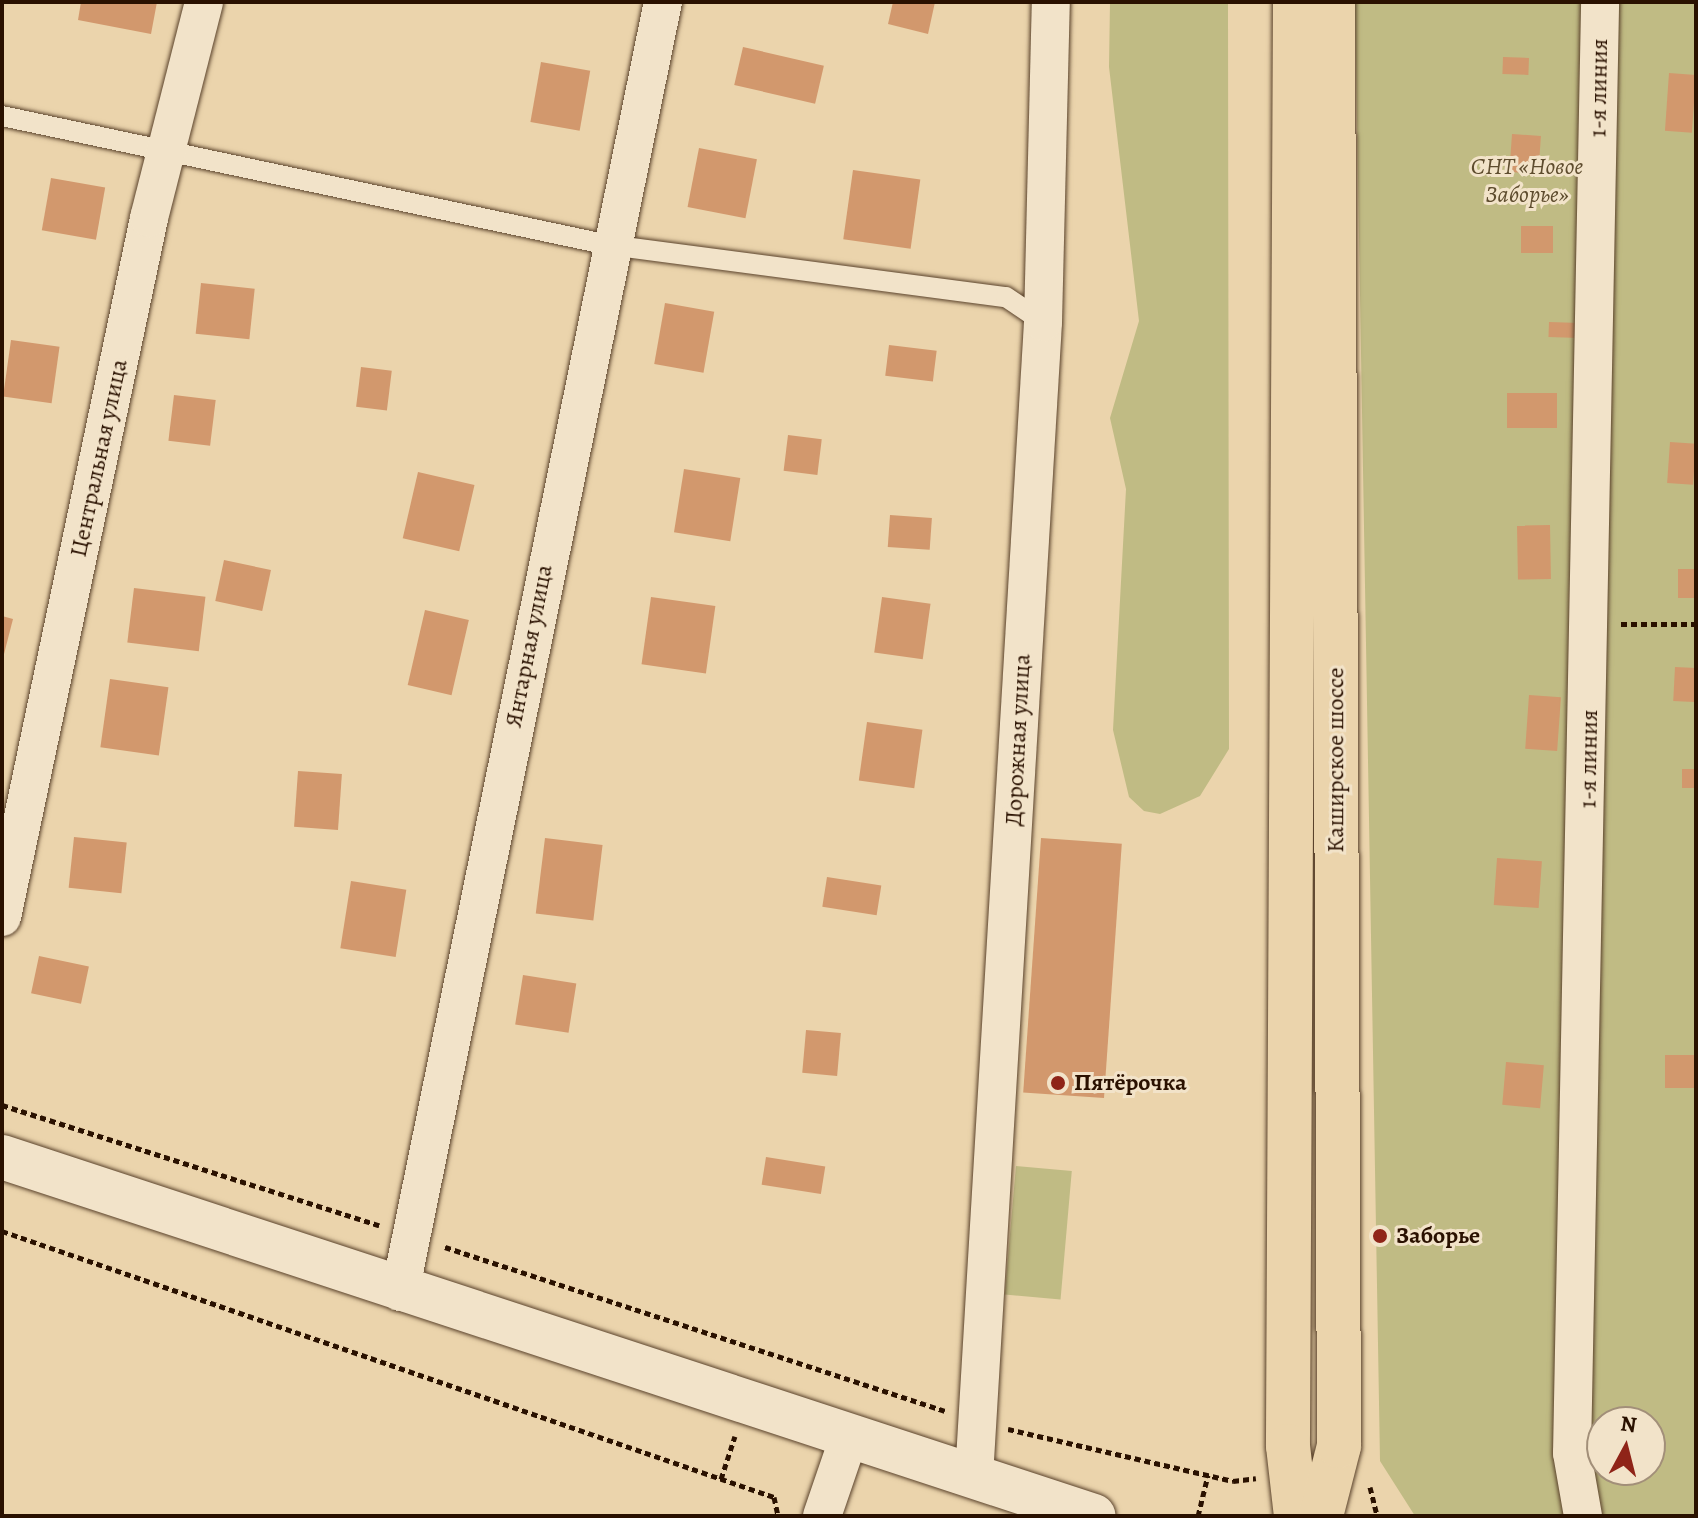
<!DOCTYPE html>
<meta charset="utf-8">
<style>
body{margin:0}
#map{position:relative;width:1698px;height:1518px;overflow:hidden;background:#ebd4ac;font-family:Alegreya,serif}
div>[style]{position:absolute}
.green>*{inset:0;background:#c0bb84;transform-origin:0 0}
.building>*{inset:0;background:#d2986d;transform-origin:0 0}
.path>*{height:5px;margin-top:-2.5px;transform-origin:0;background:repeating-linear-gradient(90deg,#2a1100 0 6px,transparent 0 10px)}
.roads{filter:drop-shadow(0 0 2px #5a422b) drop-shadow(0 0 2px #5a422b)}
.service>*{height:20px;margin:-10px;padding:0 10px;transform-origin:10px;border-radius:10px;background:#f2e3c9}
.minor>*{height:38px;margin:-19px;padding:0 19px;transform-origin:19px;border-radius:19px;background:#f2e3c9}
.tertiary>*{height:44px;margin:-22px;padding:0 22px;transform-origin:22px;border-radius:22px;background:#f2e3c9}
.primary>*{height:44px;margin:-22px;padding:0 22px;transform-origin:22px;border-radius:22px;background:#ebd4ac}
.dots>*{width:22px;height:22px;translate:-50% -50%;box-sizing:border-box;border:4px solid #f2e3c9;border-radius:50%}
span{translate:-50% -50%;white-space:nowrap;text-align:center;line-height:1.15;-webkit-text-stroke:6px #f2e3c9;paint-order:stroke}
.street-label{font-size:24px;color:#2a1100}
.park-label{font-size:24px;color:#5e4c2e;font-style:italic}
.poi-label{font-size:24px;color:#2a1100;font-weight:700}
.left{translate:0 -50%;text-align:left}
.frame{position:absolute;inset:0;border:4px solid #2a1100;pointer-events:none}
.north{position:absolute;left:1586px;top:1406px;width:80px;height:80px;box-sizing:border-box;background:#f2e3c9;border:2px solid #a28f79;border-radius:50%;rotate:7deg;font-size:22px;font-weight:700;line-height:32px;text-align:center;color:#2a1100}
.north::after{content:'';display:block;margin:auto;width:28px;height:36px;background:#8f2418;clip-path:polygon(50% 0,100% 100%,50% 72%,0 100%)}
</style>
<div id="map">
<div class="green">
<div style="clip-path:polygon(1110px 2px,1228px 2px,1229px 749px,1200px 796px,1160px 814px,1144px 811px,1129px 797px,1113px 730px,1126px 489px,1110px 418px,1139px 321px,1109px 67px)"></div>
<div style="clip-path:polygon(evenodd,1355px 2px,1696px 2px,1696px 1516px,1415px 1516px,1380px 1461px,1355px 2px,1602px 1422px,1650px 1422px,1650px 1470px,1602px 1470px,1602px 1422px)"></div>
<div style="left:1016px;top:1166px;width:56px;height:129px;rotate:5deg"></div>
</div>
<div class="building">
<div style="clip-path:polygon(81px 2px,157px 2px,151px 34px,78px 20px)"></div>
<div style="clip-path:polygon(893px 2px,935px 2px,928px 34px,888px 24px)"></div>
<div style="left:743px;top:47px;width:83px;height:39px;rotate:13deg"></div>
<div style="left:1503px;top:57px;width:26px;height:17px;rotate:2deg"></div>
<div style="left:541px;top:62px;width:50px;height:61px;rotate:10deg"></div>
<div style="left:1669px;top:73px;width:27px;height:58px;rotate:4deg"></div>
<div style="left:1512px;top:134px;width:29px;height:38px;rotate:4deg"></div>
<div style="left:699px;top:148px;width:59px;height:60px;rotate:11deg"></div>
<div style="left:853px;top:170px;width:68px;height:70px;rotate:8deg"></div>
<div style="left:51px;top:178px;width:55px;height:53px;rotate:10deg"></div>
<div style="left:1521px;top:226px;width:32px;height:27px"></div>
<div style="left:201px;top:283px;width:54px;height:51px;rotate:6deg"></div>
<div style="left:665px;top:303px;width:50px;height:62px;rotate:10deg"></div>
<div style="left:1549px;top:322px;width:31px;height:15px;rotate:2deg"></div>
<div style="left:11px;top:340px;width:49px;height:57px;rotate:8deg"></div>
<div style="left:889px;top:345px;width:48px;height:31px;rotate:7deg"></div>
<div style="left:361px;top:367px;width:31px;height:40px;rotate:7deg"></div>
<div style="left:1507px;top:393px;width:50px;height:35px"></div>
<div style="left:174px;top:395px;width:42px;height:46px;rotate:7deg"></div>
<div style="left:788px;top:435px;width:34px;height:36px;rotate:7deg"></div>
<div style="left:1670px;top:442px;width:26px;height:41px;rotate:4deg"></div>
<div style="left:684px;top:469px;width:57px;height:64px;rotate:9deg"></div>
<div style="left:418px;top:472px;width:58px;height:68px;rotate:13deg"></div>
<div style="left:890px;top:515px;width:42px;height:32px;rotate:4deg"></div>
<div style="left:1550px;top:525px;width:54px;height:33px;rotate:89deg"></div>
<div style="left:224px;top:560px;width:48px;height:42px;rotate:12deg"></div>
<div style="left:1678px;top:569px;width:18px;height:29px"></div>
<div style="left:134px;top:588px;width:72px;height:55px;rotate:7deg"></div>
<div style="left:651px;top:597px;width:65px;height:68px;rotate:8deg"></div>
<div style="left:882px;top:597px;width:49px;height:56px;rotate:8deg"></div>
<div style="left:425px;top:610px;width:45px;height:77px;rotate:13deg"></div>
<div style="clip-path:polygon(2px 616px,13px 619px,3px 658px,2px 658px)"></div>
<div style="left:1675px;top:667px;width:21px;height:34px;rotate:3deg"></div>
<div style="left:110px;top:679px;width:59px;height:69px;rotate:8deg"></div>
<div style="left:1529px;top:695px;width:32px;height:54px;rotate:4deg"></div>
<div style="left:867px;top:722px;width:56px;height:59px;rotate:8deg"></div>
<div style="left:1682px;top:769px;width:14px;height:19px"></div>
<div style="left:298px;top:771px;width:44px;height:56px;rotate:4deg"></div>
<div style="left:74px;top:837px;width:53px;height:51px;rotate:6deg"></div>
<div style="left:545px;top:838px;width:58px;height:76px;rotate:7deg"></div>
<div style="left:1041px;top:838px;width:81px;height:255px;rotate:4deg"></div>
<div style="left:1497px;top:858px;width:45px;height:47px;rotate:4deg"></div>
<div style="left:827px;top:877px;width:55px;height:30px;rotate:9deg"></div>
<div style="left:351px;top:881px;width:56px;height:68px;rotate:9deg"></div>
<div style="left:39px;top:956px;width:51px;height:38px;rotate:12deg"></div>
<div style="left:523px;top:975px;width:54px;height:50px;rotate:9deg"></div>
<div style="left:806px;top:1030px;width:35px;height:43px;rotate:5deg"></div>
<div style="left:1696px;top:1055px;width:33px;height:31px;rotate:90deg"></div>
<div style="left:1506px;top:1062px;width:38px;height:43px;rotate:5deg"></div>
<div style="left:766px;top:1157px;width:60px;height:28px;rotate:9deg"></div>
</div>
<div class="path">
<div style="left:1621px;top:624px;width:75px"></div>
<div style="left:2px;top:1105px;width:396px;rotate:17.7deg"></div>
<div style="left:2px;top:1231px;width:817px;rotate:19.01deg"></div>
<div style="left:774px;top:1497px;width:19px;rotate:78deg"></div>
<div style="left:445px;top:1247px;width:526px;rotate:18.16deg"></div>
<div style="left:1008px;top:1429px;width:231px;rotate:13deg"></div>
<div style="left:1233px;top:1481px;width:23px;rotate:-7deg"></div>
<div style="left:721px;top:1479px;width:45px;rotate:-72deg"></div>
<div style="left:1370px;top:1487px;width:30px;rotate:76deg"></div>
<div style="left:1198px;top:1516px;width:42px;rotate:-76.3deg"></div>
</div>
<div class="roads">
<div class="service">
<div style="left:2px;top:116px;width:621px;rotate:12deg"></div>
<div style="left:609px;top:245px;width:400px;rotate:7.5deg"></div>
<div style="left:1006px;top:297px;width:45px;rotate:34deg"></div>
</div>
<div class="minor">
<div style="left:2px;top:917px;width:714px;rotate:-78.12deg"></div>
<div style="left:149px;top:218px;width:223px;rotate:-75.7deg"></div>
<div style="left:400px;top:1292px;width:1317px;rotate:-78.48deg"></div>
<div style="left:974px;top:1477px;width:1157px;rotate:-86.58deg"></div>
<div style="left:1043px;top:322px;width:320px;rotate:-88.6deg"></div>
<div style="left:822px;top:1516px;width:83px;rotate:-71.1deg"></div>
<div style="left:1583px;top:1516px;width:64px;rotate:-99.9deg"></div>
<div style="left:1572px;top:1453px;width:1451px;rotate:-88.89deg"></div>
</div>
<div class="tertiary">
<div style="left:2px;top:1157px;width:1149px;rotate:18.2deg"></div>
</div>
<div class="primary">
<div style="left:1295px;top:2px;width:1444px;rotate:90.28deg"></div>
<div style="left:1288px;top:1446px;width:70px;rotate:83.5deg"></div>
<div style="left:1321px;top:1516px;width:72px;rotate:-75.6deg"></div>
<div style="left:1339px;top:1446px;width:1444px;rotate:-90.24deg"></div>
</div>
</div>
<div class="dots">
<div style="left:1058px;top:1083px;background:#8f2418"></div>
<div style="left:1380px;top:1236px;background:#8f2418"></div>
</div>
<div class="street-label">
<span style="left:1599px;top:88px;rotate:-89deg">1-я линия</span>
<span style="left:99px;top:458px;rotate:-78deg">Центральная улица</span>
<span style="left:529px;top:646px;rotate:-79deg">Янтарная улица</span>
<span style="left:1018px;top:740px;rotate:-87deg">Дорожная улица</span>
<span style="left:1589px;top:759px;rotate:-89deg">1-я линия</span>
<span style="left:1336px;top:760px;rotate:-90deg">Каширское шоссе</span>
</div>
<div class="park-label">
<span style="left:1527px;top:181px">СНТ «Новое<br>Заборье»</span>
</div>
<div class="poi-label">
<span class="left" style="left:1074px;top:1083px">Пятёрочка</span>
<span class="left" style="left:1396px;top:1236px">Заборье</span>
</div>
<div class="frame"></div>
<div class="north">N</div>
</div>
